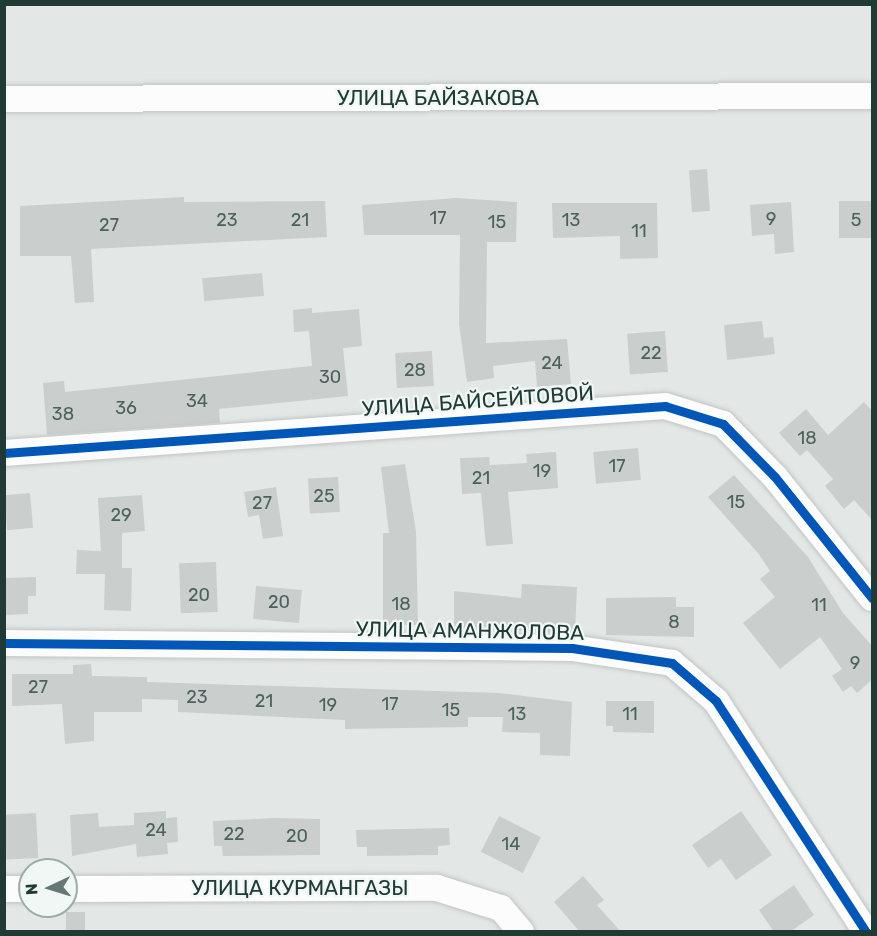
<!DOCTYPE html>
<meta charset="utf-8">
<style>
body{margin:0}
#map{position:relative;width:877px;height:936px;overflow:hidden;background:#e3e8e6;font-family:Rubik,sans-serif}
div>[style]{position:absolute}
.building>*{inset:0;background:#cacfcd;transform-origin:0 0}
.roads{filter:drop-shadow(0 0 2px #c0c5c3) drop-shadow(0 0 2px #c0c5c3)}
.minor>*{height:26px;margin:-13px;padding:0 13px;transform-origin:13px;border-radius:13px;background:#fbfcfb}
.cycleway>*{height:9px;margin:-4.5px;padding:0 4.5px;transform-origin:4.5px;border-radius:4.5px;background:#0057b8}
span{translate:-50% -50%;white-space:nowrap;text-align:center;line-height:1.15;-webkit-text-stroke:4.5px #f0f7f4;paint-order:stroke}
.number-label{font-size:18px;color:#4b615c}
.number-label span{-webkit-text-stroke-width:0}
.street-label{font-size:21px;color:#203b36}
.frame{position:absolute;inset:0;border:6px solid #203b36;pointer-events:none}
.north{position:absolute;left:18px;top:858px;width:60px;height:60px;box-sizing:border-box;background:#f0f7f4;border:2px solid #9daca8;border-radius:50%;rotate:266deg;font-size:16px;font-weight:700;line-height:24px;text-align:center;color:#203b36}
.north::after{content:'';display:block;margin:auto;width:21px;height:27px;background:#647874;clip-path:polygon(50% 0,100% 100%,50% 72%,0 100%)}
</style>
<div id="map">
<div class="building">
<div style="left:707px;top:169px;width:42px;height:18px;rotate:86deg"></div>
<div style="clip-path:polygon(184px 197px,184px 202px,325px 201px,327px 237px,91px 249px,94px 302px,75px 303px,71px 256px,20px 256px,20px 206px)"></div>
<div style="clip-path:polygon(456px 198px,517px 202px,516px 242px,487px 242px,486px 343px,567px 339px,571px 384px,537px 387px,535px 361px,493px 366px,494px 378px,467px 382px,459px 324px,460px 235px,364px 235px,362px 205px)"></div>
<div style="left:839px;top:201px;width:34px;height:37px"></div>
<div style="clip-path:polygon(791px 202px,794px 252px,775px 254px,774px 234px,752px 236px,750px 205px)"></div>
<div style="clip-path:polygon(552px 203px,657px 203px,658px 258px,620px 259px,620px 236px,553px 238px)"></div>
<div style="left:262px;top:273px;width:23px;height:60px;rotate:85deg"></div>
<div style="clip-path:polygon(312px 308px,312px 313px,359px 309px,362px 346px,343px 348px,348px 396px,219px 409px,220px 423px,47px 435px,43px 383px,64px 381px,65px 392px,312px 366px,309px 331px,294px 332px,293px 310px)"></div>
<div style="clip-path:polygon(762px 321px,764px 338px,773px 337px,775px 354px,727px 360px,724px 325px)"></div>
<div style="left:665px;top:331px;width:41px;height:38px;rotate:86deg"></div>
<div style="left:432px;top:351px;width:35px;height:37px;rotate:87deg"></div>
<div style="clip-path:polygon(864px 402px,873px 412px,873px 521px,854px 500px,844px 509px,825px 486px,833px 479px,807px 450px,800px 456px,779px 433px,806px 409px,828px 435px)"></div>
<div style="left:638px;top:448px;width:32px;height:45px;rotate:85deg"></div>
<div style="clip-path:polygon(556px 452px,558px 488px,508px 492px,513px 544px,486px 546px,481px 493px,462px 494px,460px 458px,489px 457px,490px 465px,527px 463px,526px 454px)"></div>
<div style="clip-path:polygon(405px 464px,416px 531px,418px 625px,383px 625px,383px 533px,389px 533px,381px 467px)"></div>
<div style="clip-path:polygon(734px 475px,808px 557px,843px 613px,873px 647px,873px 679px,857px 693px,851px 686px,843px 692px,832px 676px,842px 669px,820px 637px,780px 669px,743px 623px,775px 597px,760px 579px,770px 571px,758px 553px,708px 497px)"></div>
<div style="left:338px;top:477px;width:35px;height:30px;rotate:87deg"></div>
<div style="clip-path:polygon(276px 487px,283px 536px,263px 539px,259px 515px,248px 517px,244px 492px)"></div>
<div style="left:30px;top:493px;width:35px;height:26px;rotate:85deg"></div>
<div style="clip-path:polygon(142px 495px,145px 531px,122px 533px,122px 568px,132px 568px,131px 611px,104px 610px,105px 574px,76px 574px,77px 550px,101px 551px,98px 498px)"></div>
<div style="left:216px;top:562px;width:50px;height:37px;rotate:88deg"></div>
<div style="clip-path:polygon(36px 577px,36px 596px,28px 596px,28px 614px,4px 615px,4px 578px)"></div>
<div style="clip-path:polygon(522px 584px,577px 587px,575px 633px,454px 628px,454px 591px,521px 598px)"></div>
<div style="left:256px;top:586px;width:46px;height:33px;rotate:5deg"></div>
<div style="clip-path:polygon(676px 597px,676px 607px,694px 607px,694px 637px,606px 635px,606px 598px)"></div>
<div style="clip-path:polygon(91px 664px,92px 676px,147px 677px,147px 682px,499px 693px,572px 702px,570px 756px,540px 755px,540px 733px,502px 732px,503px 717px,468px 717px,468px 727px,345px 729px,345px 720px,178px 712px,178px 700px,142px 699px,142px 712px,94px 712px,94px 741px,65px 744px,62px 704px,12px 706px,12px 674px,73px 674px,73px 665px)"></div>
<div style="clip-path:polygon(606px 701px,654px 701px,654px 733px,613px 732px,613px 726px,606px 726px)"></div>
<div style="clip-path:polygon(166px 811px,166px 818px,177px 817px,178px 842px,167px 843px,168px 854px,137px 857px,136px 844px,72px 856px,70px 815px,98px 813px,99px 827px,134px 825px,134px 813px)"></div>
<div style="clip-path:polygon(741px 811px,772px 855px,736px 880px,721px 859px,708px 868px,692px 845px)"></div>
<div style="left:36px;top:813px;width:45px;height:32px;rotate:87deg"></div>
<div style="left:499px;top:816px;width:47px;height:40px;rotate:27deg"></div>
<div style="clip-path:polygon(275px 818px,320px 819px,320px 855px,223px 856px,222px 846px,214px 846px,213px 821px)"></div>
<div style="clip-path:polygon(449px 828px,450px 845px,438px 846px,438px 855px,367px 856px,367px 847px,357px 847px,356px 830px)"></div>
<div style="clip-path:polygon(583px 876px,604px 900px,597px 905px,621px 932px,580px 932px,554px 902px)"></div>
<div style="clip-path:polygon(794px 885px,814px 915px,790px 932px,774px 932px,759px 910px)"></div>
<div style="left:66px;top:912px;width:19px;height:20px"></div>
</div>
<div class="roads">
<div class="minor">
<div style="left:4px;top:99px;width:868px;rotate:-0.2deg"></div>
<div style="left:4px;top:453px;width:663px;rotate:-4.07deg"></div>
<div style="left:665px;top:406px;width:61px;rotate:17.2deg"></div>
<div style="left:723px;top:424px;width:74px;rotate:45.5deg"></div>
<div style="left:775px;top:477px;width:155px;rotate:51.3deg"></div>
<div style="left:4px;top:643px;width:568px;rotate:0.5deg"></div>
<div style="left:572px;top:648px;width:101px;rotate:8.5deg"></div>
<div style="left:672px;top:663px;width:58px;rotate:40.8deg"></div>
<div style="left:716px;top:701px;width:275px;rotate:57deg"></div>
<div style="left:4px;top:889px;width:26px"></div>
<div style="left:66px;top:889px;width:371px;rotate:-0.2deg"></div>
<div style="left:437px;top:888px;width:67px;rotate:17.4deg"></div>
<div style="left:501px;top:908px;width:31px;rotate:50deg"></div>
</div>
</div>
<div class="cycleway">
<div style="left:4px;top:453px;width:663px;rotate:-4.07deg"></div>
<div style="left:665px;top:406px;width:61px;rotate:17.2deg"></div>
<div style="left:723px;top:424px;width:74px;rotate:45.5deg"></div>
<div style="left:775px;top:477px;width:155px;rotate:51.3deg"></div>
<div style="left:4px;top:643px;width:568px;rotate:0.5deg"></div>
<div style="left:572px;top:648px;width:101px;rotate:8.5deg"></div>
<div style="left:672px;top:663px;width:58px;rotate:40.8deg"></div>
<div style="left:716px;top:701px;width:275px;rotate:57deg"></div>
</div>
<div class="number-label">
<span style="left:438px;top:218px">17</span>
<span style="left:771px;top:219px">9</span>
<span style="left:227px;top:220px">23</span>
<span style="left:300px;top:220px">21</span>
<span style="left:571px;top:220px">13</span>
<span style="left:856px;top:220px">5</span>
<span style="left:497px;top:222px">15</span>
<span style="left:109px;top:225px">27</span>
<span style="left:639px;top:231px">11</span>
<span style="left:651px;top:353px">22</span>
<span style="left:552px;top:363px">24</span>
<span style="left:415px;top:370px">28</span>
<span style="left:330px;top:377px">30</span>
<span style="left:197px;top:401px">34</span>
<span style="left:126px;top:408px">36</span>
<span style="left:63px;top:414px">38</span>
<span style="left:807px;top:438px">18</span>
<span style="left:617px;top:466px">17</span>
<span style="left:542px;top:471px">19</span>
<span style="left:481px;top:478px">21</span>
<span style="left:324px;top:496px">25</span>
<span style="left:736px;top:502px">15</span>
<span style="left:262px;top:503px">27</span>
<span style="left:121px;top:515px">29</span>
<span style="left:199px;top:595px">20</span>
<span style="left:279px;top:602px">20</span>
<span style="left:401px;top:604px">18</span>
<span style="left:819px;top:605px">11</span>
<span style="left:674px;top:622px">8</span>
<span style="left:855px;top:663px">9</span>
<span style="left:38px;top:687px">27</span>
<span style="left:197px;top:697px">23</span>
<span style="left:264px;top:701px">21</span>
<span style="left:390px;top:704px">17</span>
<span style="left:328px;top:705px">19</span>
<span style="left:451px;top:710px">15</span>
<span style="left:517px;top:714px">13</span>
<span style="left:630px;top:714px">11</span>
<span style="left:156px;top:830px">24</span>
<span style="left:234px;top:834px">22</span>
<span style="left:297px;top:836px">20</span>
<span style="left:511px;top:844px">14</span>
</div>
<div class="street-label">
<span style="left:438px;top:98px">УЛИЦА БАЙЗАКОВА</span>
<span style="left:478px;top:401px;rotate:-4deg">УЛИЦА БАЙСЕЙТОВОЙ</span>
<span style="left:470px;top:631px;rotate:1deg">УЛИЦА АМАНЖОЛОВА</span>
<span style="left:300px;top:888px">УЛИЦА КУРМАНГАЗЫ</span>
</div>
<div class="frame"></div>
<div class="north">N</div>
</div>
